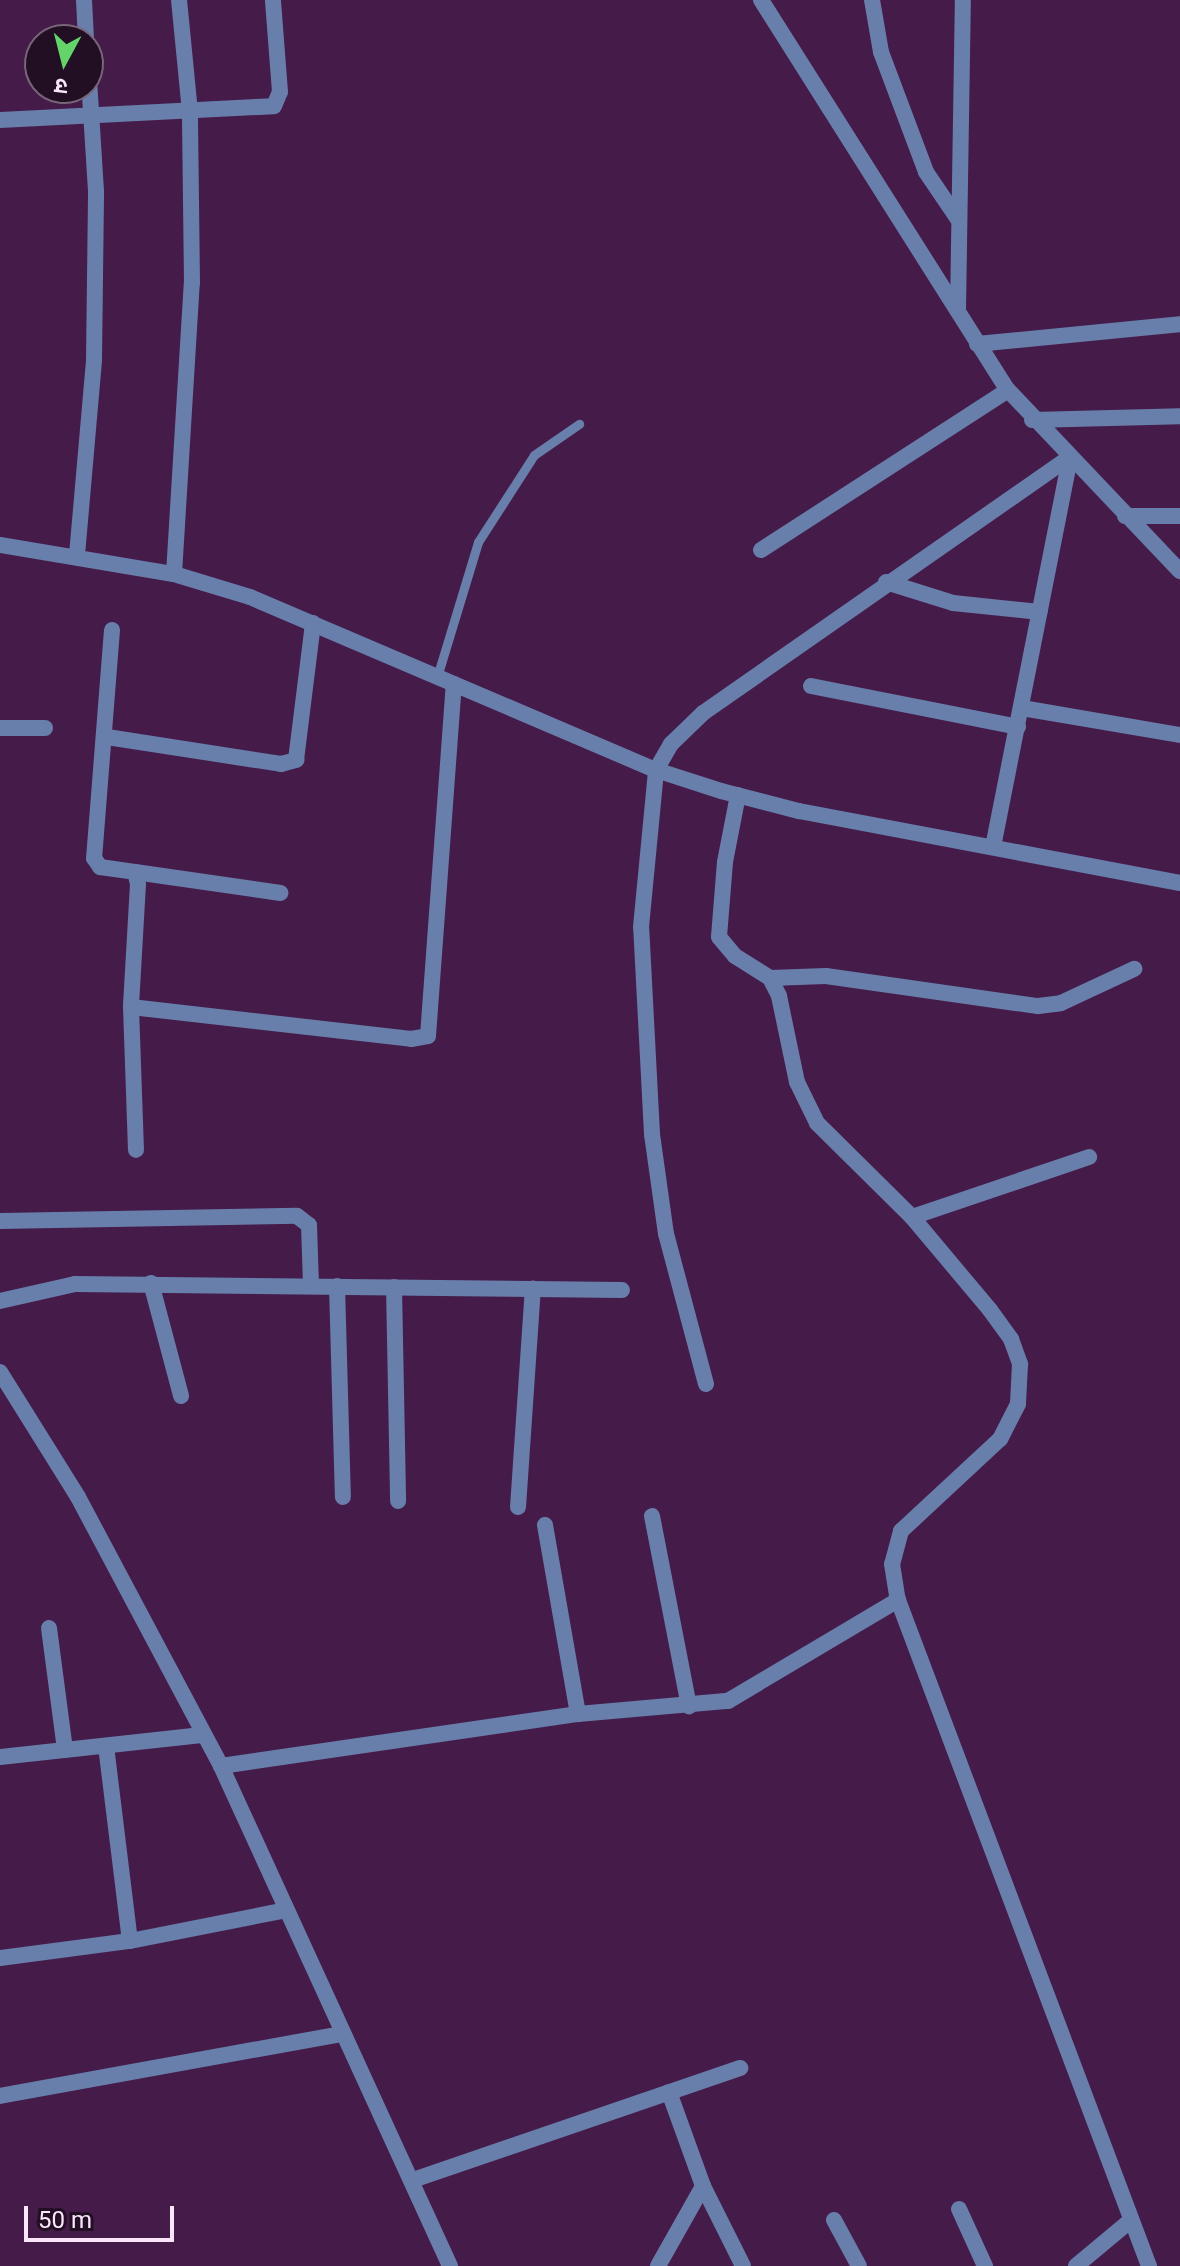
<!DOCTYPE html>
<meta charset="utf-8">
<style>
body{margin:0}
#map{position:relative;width:1180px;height:2266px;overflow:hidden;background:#451b49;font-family:Roboto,"Noto Sans Devanagari",sans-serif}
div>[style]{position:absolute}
.lane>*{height:9px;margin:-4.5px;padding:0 4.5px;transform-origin:4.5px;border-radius:4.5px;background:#687eab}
.street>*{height:16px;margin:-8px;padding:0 8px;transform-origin:8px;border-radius:8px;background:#687eab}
span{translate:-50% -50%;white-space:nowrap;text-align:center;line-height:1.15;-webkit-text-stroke:6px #220f23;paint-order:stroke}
.north{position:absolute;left:24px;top:24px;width:80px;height:80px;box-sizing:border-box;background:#220f23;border:2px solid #79657a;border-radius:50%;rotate:187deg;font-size:22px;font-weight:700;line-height:32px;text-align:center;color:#fbe6fc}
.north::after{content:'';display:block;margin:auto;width:28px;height:36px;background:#63d469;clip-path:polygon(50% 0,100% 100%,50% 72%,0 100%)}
.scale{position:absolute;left:24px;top:2206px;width:150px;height:36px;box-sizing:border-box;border:4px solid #fbe6fc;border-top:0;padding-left:10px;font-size:24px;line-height:28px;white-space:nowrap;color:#fbe6fc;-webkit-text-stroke:6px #220f23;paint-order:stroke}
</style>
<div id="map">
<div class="lane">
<div style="left:437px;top:677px;width:141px;rotate:-73.1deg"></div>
<div style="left:478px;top:542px;width:103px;rotate:-57.2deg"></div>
<div style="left:534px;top:455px;width:55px;rotate:-34.6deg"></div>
</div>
<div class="street">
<div style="left:84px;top:0;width:40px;rotate:87.1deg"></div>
<div style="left:761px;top:0;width:462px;rotate:57.7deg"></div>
<div style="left:1008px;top:390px;width:250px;rotate:46.5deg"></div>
<div style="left:872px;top:0;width:53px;rotate:80.2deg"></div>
<div style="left:881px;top:52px;width:128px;rotate:69.4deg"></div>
<div style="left:926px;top:172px;width:57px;rotate:55.8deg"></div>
<div style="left:0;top:120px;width:274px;rotate:-2.9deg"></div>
<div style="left:274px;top:106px;width:15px;rotate:-67deg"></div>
<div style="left:280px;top:92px;width:92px;rotate:-94.4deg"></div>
<div style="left:958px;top:310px;width:310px;rotate:-89.1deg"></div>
<div style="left:977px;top:344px;width:204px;rotate:-5.6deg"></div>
<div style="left:1032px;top:420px;width:148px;rotate:-1.5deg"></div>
<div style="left:1125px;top:516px;width:55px"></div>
<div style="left:0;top:545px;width:176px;rotate:9.5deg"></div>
<div style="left:174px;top:574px;width:79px;rotate:16.8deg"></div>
<div style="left:250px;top:597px;width:441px;rotate:23.1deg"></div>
<div style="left:656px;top:770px;width:68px;rotate:17.9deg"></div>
<div style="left:721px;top:791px;width:81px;rotate:14.4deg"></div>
<div style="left:799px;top:811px;width:388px;rotate:10.7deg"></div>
<div style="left:761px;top:550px;width:294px;rotate:-32.9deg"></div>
<div style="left:77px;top:555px;width:196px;rotate:-85deg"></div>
<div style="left:94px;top:360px;width:169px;rotate:-89.3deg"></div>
<div style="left:96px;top:191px;width:128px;rotate:-93.6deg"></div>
<div style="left:174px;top:574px;width:292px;rotate:-86.5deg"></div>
<div style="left:192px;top:283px;width:171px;rotate:-90.7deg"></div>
<div style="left:190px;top:112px;width:113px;rotate:-95.6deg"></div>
<div style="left:886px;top:582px;width:70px;rotate:17.4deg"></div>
<div style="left:953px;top:603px;width:87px;rotate:5.9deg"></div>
<div style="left:112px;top:630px;width:229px;rotate:94.5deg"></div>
<div style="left:94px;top:858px;width:11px;rotate:56deg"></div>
<div style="left:100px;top:867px;width:35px;rotate:8deg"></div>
<div style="left:135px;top:872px;width:12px;rotate:76deg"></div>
<div style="left:138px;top:884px;width:123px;rotate:93.3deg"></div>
<div style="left:131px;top:1007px;width:143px;rotate:88deg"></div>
<div style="left:811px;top:686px;width:211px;rotate:11.2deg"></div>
<div style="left:1022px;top:708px;width:160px;rotate:9.7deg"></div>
<div style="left:0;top:728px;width:45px"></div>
<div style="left:107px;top:737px;width:176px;rotate:8.8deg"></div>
<div style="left:281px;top:764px;width:16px;rotate:-15deg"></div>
<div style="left:296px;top:760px;width:138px;rotate:-82.9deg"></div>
<div style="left:738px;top:795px;width:68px;rotate:101deg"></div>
<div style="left:725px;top:862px;width:75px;rotate:94.6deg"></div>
<div style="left:719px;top:937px;width:25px;rotate:50deg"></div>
<div style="left:735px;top:956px;width:41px;rotate:32.2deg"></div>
<div style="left:770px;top:978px;width:20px;rotate:63deg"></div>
<div style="left:779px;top:996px;width:88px;rotate:78.2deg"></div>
<div style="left:797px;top:1082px;width:46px;rotate:64deg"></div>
<div style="left:817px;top:1123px;width:134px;rotate:44.7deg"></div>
<div style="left:912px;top:1217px;width:121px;rotate:50deg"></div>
<div style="left:990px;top:1310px;width:36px;rotate:54deg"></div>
<div style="left:1011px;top:1339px;width:27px;rotate:70deg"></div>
<div style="left:1020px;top:1364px;width:40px;rotate:92.9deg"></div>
<div style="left:1018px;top:1404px;width:39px;rotate:117deg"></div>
<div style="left:1000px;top:1439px;width:135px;rotate:137.1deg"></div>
<div style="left:901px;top:1531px;width:34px;rotate:105deg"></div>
<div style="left:892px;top:1564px;width:36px;rotate:81deg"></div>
<div style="left:898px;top:1600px;width:712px;rotate:69.35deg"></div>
<div style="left:993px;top:847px;width:398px;rotate:-78.8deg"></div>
<div style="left:135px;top:872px;width:147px;rotate:8.2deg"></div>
<div style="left:770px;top:978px;width:56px;rotate:-2deg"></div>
<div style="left:826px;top:976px;width:214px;rotate:8.1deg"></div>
<div style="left:1038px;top:1006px;width:23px;rotate:-7deg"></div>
<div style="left:1061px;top:1003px;width:81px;rotate:-25deg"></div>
<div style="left:131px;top:1007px;width:282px;rotate:6.5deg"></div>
<div style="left:411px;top:1039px;width:17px;rotate:-10deg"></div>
<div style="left:428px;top:1036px;width:353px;rotate:-85.8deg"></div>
<div style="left:912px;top:1217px;width:187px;rotate:-18.7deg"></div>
<div style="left:0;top:1221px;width:297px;rotate:-1deg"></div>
<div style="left:297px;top:1216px;width:15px;rotate:37deg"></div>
<div style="left:309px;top:1225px;width:61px;rotate:88.1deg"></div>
<div style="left:151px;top:1283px;width:117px;rotate:75.1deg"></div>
<div style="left:337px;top:1286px;width:211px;rotate:88.4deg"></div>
<div style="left:394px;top:1287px;width:214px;rotate:88.9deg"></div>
<div style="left:0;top:1301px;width:77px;rotate:-12.8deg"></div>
<div style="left:75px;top:1284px;width:547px;rotate:0.63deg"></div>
<div style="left:0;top:1372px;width:147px;rotate:58deg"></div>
<div style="left:78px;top:1497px;width:305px;rotate:62deg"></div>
<div style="left:221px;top:1766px;width:550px;rotate:65.39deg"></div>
<div style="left:706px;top:1384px;width:155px;rotate:-104.9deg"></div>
<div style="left:666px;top:1234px;width:101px;rotate:-98deg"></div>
<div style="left:652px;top:1134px;width:207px;rotate:-93deg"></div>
<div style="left:641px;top:927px;width:158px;rotate:-84.5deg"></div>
<div style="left:656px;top:770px;width:30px;rotate:-60deg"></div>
<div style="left:671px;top:744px;width:45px;rotate:-44.1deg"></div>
<div style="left:703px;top:713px;width:447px;rotate:-34.9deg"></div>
<div style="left:518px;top:1507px;width:219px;rotate:-86.1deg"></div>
<div style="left:652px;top:1516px;width:194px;rotate:79deg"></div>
<div style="left:545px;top:1525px;width:192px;rotate:80.1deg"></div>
<div style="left:49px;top:1628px;width:123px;rotate:82.5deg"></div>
<div style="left:106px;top:1746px;width:196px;rotate:83deg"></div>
<div style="left:0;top:1757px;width:203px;rotate:-6.2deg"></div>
<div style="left:221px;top:1766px;width:361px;rotate:-8.3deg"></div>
<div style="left:578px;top:1714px;width:151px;rotate:-5deg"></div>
<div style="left:728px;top:1701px;width:198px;rotate:-30.7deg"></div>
<div style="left:0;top:1958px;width:131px;rotate:-7.5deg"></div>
<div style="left:130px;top:1941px;width:159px;rotate:-11.2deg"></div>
<div style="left:669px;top:2092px;width:100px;rotate:70.1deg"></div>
<div style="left:703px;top:2186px;width:89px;rotate:63.4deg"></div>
<div style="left:0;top:2096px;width:348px;rotate:-10.3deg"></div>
<div style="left:413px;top:2180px;width:346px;rotate:-18.9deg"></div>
<div style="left:959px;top:2209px;width:63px;rotate:65.5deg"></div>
<div style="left:834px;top:2220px;width:52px;rotate:61.5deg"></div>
<div style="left:658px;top:2266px;width:92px;rotate:-60.6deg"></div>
<div style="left:1076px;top:2266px;width:72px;rotate:-39.9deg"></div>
</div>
<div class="north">उ</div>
<div class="scale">50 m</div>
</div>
